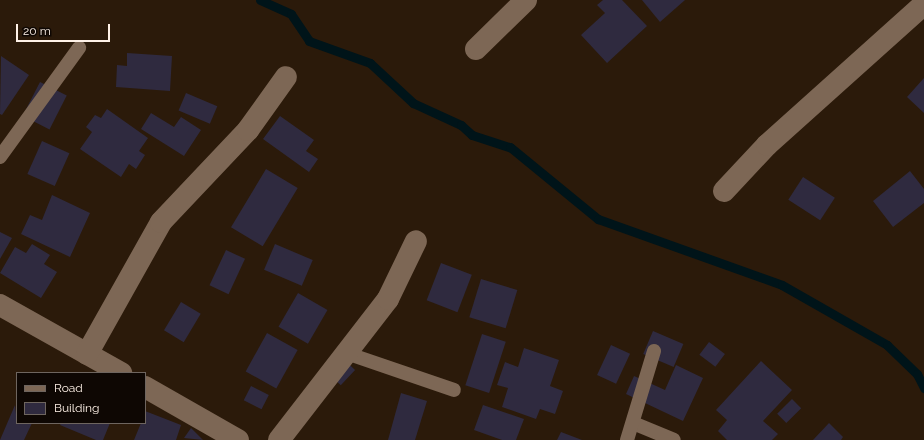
<!DOCTYPE html>
<style>
body{margin:0}
#map{position:relative;width:924px;height:440px;overflow:hidden;background:#2b1a0a;font-family:Raleway,sans-serif}
div>[style]{position:absolute}
.stream>*{height:9px;margin:-4.5px;padding:0 4.5px;transform-origin:4.5px;border-radius:4.5px;background:#001419}
.building>*{inset:0;background:#2f2a3f;transform-origin:0 0}
.service>*{height:14px;margin:-7px;padding:0 7px;transform-origin:7px;border-radius:7px;background:#7d6755}
.minor>*{height:22px;margin:-11px;padding:0 11px;transform-origin:11px;border-radius:11px;background:#7d6755}
span{translate:-50% -50%;white-space:nowrap;text-align:center;line-height:1.15;-webkit-text-stroke:4px #0e0703;paint-order:stroke}
.legend{position:absolute;left:16px;top:372px;width:130px;height:52px;box-sizing:border-box;background:#0e0703;border:1px solid #6e655f;margin:0;padding:5px 7px;list-style:none;font-size:12px;color:#fff2e8}
.legend li{display:flex;align-items:center;gap:8px;height:20px}
.legend b{width:20px;border:1px solid #6e655f}
.scale{position:absolute;left:16px;top:24px;width:94px;height:18px;box-sizing:border-box;border:2px solid #fff2e8;border-top:0;padding-left:5px;font-size:12px;line-height:14px;white-space:nowrap;color:#fff2e8;-webkit-text-stroke:3px #0e0703;paint-order:stroke}
</style>
<div id="map">
<div class="stream">
<div style="left:260px;top:0;width:34px;rotate:24deg"></div>
<div style="left:291px;top:14px;width:32px;rotate:56deg"></div>
<div style="left:309px;top:41px;width:65px;rotate:19.8deg"></div>
<div style="left:370px;top:63px;width:59px;rotate:42.9deg"></div>
<div style="left:413px;top:103px;width:53px;rotate:24.6deg"></div>
<div style="left:461px;top:125px;width:15px;rotate:42deg"></div>
<div style="left:472px;top:135px;width:40px;rotate:18deg"></div>
<div style="left:510px;top:147px;width:114px;rotate:39.3deg"></div>
<div style="left:598px;top:219px;width:195px;rotate:19.7deg"></div>
<div style="left:782px;top:285px;width:121px;rotate:29.7deg"></div>
<div style="left:887px;top:345px;width:42px;rotate:44deg"></div>
<div style="left:917px;top:374px;width:16px;rotate:63deg"></div>
</div>
<div class="building">
<div style="clip-path:polygon(603px 0,622px 0,647px 26px,607px 63px,581px 35px,605px 13px,597px 5px)"></div>
<div style="clip-path:polygon(642px 0,685px 0,660px 22px)"></div>
<div style="clip-path:polygon(127px 53px,172px 56px,170px 91px,116px 87px,117px 65px,127px 66px)"></div>
<div style="clip-path:polygon(1px 56px,29px 75px,2px 115px,0 114px)"></div>
<div style="clip-path:polygon(924px 78px,924px 113px,907px 97px)"></div>
<div style="left:40px;top:82px;width:30px;height:38px;rotate:27deg"></div>
<div style="left:186px;top:93px;width:34px;height:19px;rotate:23deg"></div>
<div style="clip-path:polygon(107px 109px,148px 138px,139px 151px,145px 155px,136px 169px,129px 164px,121px 177px,80px 149px,92px 132px,86px 127px,95px 115px,101px 118px)"></div>
<div style="clip-path:polygon(151px 113px,174px 127px,181px 117px,201px 130px,184px 156px,141px 129px)"></div>
<div style="clip-path:polygon(280px 116px,314px 140px,306px 151px,318px 159px,309px 172px,263px 139px)"></div>
<div style="left:42px;top:141px;width:30px;height:36px;rotate:24deg"></div>
<div style="left:266px;top:169px;width:37px;height:68px;rotate:31deg"></div>
<div style="clip-path:polygon(910px 171px,924px 189px,924px 203px,893px 227px,873px 201px)"></div>
<div style="left:803px;top:177px;width:38px;height:27px;rotate:33deg"></div>
<div style="clip-path:polygon(52px 195px,90px 213px,70px 257px,21px 234px,30px 215px,42px 220px)"></div>
<div style="clip-path:polygon(0 232px,12px 238px,0 259px)"></div>
<div style="clip-path:polygon(32px 244px,50px 255px,44px 264px,57px 272px,41px 298px,0 273px,15px 247px,26px 253px)"></div>
<div style="left:275px;top:244px;width:41px;height:28px;rotate:23deg"></div>
<div style="left:226px;top:250px;width:21px;height:39px;rotate:25deg"></div>
<div style="left:441px;top:263px;width:33px;height:40px;rotate:21deg"></div>
<div style="left:481px;top:279px;width:38px;height:40px;rotate:17deg"></div>
<div style="left:298px;top:293px;width:34px;height:39px;rotate:30deg"></div>
<div style="left:181px;top:302px;width:23px;height:33px;rotate:31deg"></div>
<div style="left:653px;top:331px;width:33px;height:25px;rotate:23deg"></div>
<div style="left:267px;top:333px;width:35px;height:44px;rotate:29deg"></div>
<div style="left:482px;top:334px;width:25px;height:54px;rotate:18deg"></div>
<div style="left:709px;top:342px;width:20px;height:16px;rotate:37deg"></div>
<div style="left:611px;top:345px;width:21px;height:33px;rotate:25deg"></div>
<div style="clip-path:polygon(524px 348px,559px 360px,550px 386px,563px 391px,555px 414px,540px 409px,536px 419px,502px 407px,508px 388px,497px 385px,505px 362px,518px 367px)"></div>
<div style="left:339px;top:355px;width:22px;height:21px;rotate:43deg"></div>
<div style="clip-path:polygon(761px 361px,792px 390px,763px 421px,778px 434px,772px 440px,727px 440px,718px 431px,727px 420px,716px 410px)"></div>
<div style="clip-path:polygon(676px 365px,703px 378px,683px 421px,626px 394px,634px 376px,665px 390px)"></div>
<div style="left:251px;top:386px;width:20px;height:16px;rotate:27deg"></div>
<div style="clip-path:polygon(401px 393px,427px 401px,415px 440px,388px 440px)"></div>
<div style="left:792px;top:399px;width:13px;height:21px;rotate:45deg"></div>
<div style="clip-path:polygon(15px 405px,17px 423px,32px 423px,24px 440px,0 440px)"></div>
<div style="clip-path:polygon(483px 405px,524px 419px,516px 440px,502px 440px,474px 430px)"></div>
<div style="clip-path:polygon(145px 411px,181px 425px,176px 440px,134px 440px,141px 423px,145px 423px)"></div>
<div style="clip-path:polygon(61px 423px,110px 423px,103px 440px,96px 440px,60px 425px)"></div>
<div style="clip-path:polygon(829px 423px,843px 437px,841px 440px,813px 440px)"></div>
<div style="clip-path:polygon(191px 428px,203px 440px,184px 438px)"></div>
<div style="clip-path:polygon(561px 432px,582px 440px,557px 440px)"></div>
</div>
<div class="service">
<div style="left:0;top:157px;width:135px;rotate:-54.1deg"></div>
<div style="left:346px;top:353px;width:114px;rotate:18.9deg"></div>
<div style="left:633px;top:423px;width:44px;rotate:22.5deg"></div>
<div style="left:627px;top:440px;width:93px;rotate:-73.1deg"></div>
</div>
<div class="minor">
<div style="left:476px;top:49px;width:70px;rotate:-44.4deg"></div>
<div style="left:724px;top:191px;width:63px;rotate:-46.9deg"></div>
<div style="left:767px;top:145px;width:211px;rotate:-41.9deg"></div>
<div style="left:0;top:305px;width:139px;rotate:29.3deg"></div>
<div style="left:87px;top:354px;width:151px;rotate:-60.7deg"></div>
<div style="left:161px;top:222px;width:127px;rotate:-46.6deg"></div>
<div style="left:248px;top:130px;width:65px;rotate:-54.4deg"></div>
<div style="left:145px;top:387px;width:107px;rotate:29.7deg"></div>
<div style="left:279px;top:440px;width:178px;rotate:-52.3deg"></div>
<div style="left:388px;top:299px;width:64px;rotate:-64.2deg"></div>
</div>
<ul class="legend">
<li><b style="height:5px;background:#7d6755"></b>Road</li>
<li><b style="height:11px;background:#2f2a3f"></b>Building</li>
</ul>
<div class="scale">20 m</div>
</div>
